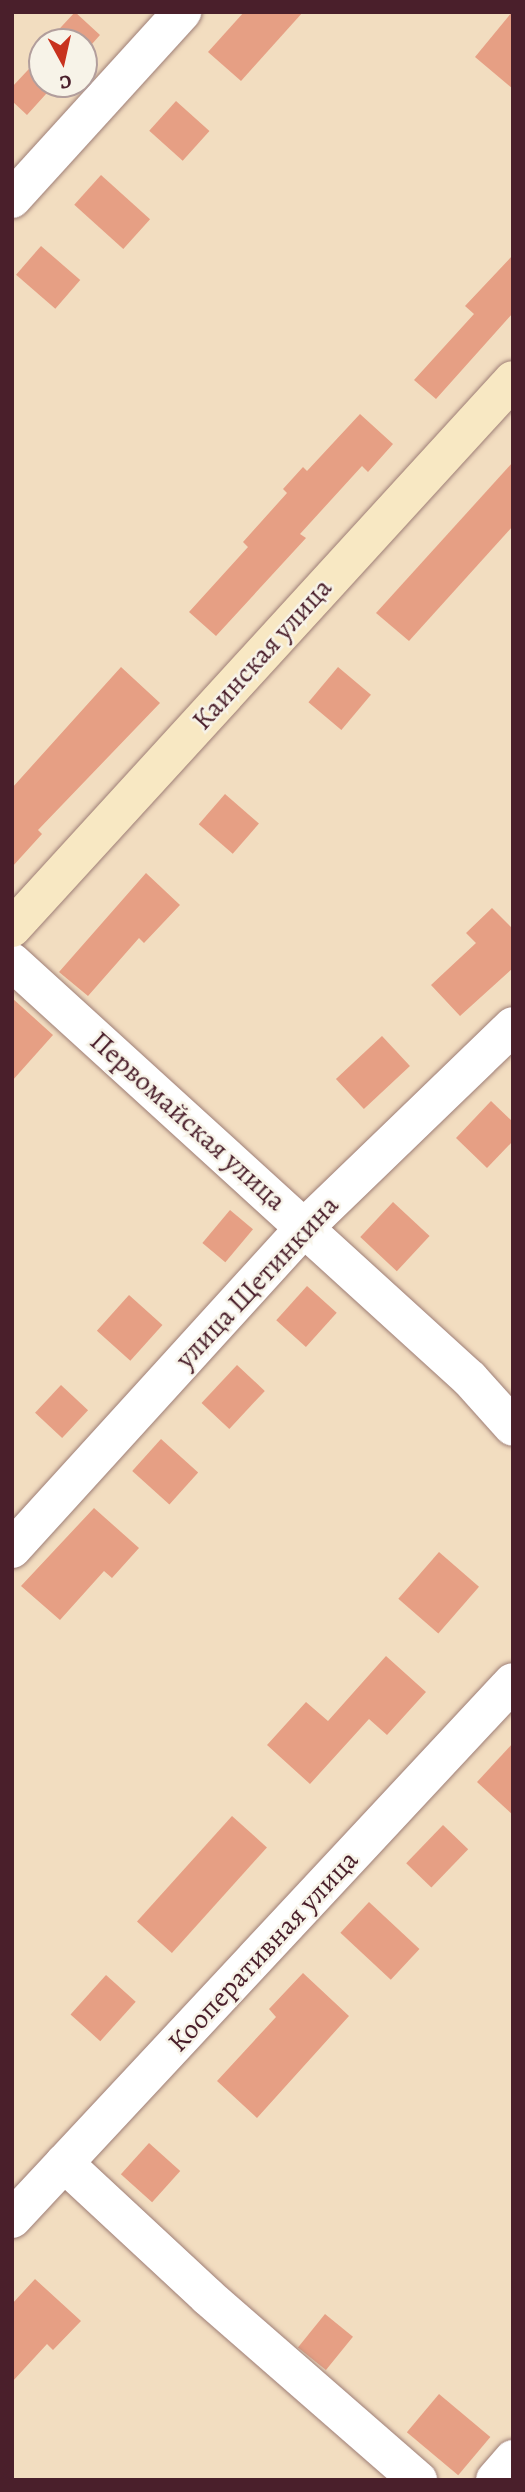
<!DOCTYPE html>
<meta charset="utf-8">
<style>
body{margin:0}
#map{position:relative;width:525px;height:2492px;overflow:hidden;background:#f2ddc0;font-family:Alegreya,serif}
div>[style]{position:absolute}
.building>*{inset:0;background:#e69f84;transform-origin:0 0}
.roads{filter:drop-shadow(0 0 2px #9e7e76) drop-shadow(0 0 2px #9e7e76)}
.street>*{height:38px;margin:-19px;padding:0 19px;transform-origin:19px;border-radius:19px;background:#fff}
.secondary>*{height:38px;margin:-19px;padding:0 19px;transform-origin:19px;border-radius:19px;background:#f8e8c3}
span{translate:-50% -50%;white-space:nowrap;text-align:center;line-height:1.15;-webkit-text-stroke:5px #f7f3e8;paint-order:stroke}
.street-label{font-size:28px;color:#4a1f2b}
.frame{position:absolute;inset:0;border:14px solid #4a1f2b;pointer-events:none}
.north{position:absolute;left:28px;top:28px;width:70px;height:70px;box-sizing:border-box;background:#f7f3e8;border:2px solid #b29e9c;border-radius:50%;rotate:172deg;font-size:19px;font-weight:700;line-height:28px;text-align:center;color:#4a1f2b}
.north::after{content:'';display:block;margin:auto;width:24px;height:32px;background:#c8321e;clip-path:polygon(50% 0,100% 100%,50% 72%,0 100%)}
</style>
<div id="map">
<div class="building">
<div style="clip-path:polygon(75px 12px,100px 35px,84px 53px,84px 42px,49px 40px)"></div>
<div style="clip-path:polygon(244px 12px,303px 12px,241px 81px,208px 52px)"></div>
<div style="clip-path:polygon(512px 12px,513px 12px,513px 89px,475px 57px)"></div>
<div style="clip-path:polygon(42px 55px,42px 84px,55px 84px,27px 115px,12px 101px,12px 87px)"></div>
<div style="left:176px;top:101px;width:45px;height:40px;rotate:42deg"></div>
<div style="left:101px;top:175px;width:66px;height:40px;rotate:42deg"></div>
<div style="left:41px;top:246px;width:52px;height:38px;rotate:41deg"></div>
<div style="clip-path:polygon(513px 255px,513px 313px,436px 399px,414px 380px,474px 314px,465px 306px)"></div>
<div style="clip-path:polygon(360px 414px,393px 444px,368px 472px,362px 466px,300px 534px,306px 538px,216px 636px,189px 612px,248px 547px,243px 542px,287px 493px,283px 489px,303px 467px,307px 471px)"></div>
<div style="clip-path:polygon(513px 462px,513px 526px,409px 641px,376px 613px)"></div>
<div style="clip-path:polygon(121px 667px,160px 703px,38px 830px,42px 834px,12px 867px,12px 788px)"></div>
<div style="left:338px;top:667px;width:43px;height:46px;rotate:40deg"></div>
<div style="left:225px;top:794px;width:45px;height:40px;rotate:41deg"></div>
<div style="clip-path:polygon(146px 873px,180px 905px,144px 943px,139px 938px,88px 996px,59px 972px)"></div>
<div style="clip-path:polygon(492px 908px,513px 929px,513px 968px,460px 1016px,431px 985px,476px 943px,466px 933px)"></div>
<div style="clip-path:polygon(12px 998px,53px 1035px,12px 1081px)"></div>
<div style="left:382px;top:1036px;width:41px;height:63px;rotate:47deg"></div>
<div style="clip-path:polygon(491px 1101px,513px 1122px,513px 1141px,487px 1168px,456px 1138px)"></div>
<div style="left:393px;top:1202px;width:50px;height:48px;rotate:43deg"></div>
<div style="left:230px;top:1210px;width:30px;height:43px;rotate:40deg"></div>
<div style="left:307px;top:1286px;width:40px;height:46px;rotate:42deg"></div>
<div style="left:129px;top:1295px;width:45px;height:48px;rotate:42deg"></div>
<div style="left:237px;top:1365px;width:38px;height:52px;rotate:43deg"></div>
<div style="left:61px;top:1385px;width:37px;height:38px;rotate:43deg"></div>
<div style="left:161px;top:1439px;width:50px;height:43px;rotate:42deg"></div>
<div style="clip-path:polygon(94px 1508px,139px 1548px,112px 1578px,104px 1571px,60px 1620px,21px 1586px)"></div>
<div style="left:439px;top:1552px;width:53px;height:62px;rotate:41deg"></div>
<div style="clip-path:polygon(386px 1656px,426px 1692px,387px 1735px,369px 1719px,310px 1784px,267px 1745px,306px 1702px,328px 1721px)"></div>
<div style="clip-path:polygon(513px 1743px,513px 1815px,477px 1782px)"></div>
<div style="left:232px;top:1816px;width:47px;height:142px;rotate:42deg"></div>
<div style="left:443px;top:1825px;width:35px;height:53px;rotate:44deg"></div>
<div style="left:369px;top:1902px;width:69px;height:42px;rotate:43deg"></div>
<div style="clip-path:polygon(303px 1973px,349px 2016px,257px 2118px,217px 2081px,276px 2017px,269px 2009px)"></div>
<div style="left:106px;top:1975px;width:40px;height:53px;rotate:42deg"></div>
<div style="left:149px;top:2143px;width:42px;height:42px;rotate:42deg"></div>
<div style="clip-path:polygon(35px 2279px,81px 2321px,53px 2350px,47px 2344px,12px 2382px,12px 2304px)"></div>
<div style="left:325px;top:2314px;width:36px;height:43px;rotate:39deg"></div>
<div style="left:439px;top:2394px;width:67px;height:50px;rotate:40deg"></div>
</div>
<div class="roads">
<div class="street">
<div style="left:12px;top:199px;width:253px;rotate:-47.7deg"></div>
<div style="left:12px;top:962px;width:619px;rotate:42.32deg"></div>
<div style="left:470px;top:1379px;width:64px;rotate:48.1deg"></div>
<div style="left:12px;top:1549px;width:435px;rotate:-47.7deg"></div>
<div style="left:305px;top:1227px;width:289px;rotate:-44deg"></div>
<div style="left:64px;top:2163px;width:197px;rotate:42.9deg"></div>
<div style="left:208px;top:2297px;width:279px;rotate:41.1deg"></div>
<div style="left:12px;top:2219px;width:734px;rotate:-46.99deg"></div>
<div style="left:495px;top:2480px;width:28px;rotate:-49deg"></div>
</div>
<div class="secondary">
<div style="left:12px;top:928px;width:742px;rotate:-47.57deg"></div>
</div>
</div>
<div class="street-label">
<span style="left:262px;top:654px;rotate:-48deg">Каинская улица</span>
<span style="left:188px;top:1121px;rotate:42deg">Первомайская улица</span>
<span style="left:257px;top:1282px;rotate:-47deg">улица Щетинкина</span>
<span style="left:263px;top:1951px;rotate:-47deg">Кооперативная улица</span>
</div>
<div class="frame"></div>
<div class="north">С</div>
</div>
